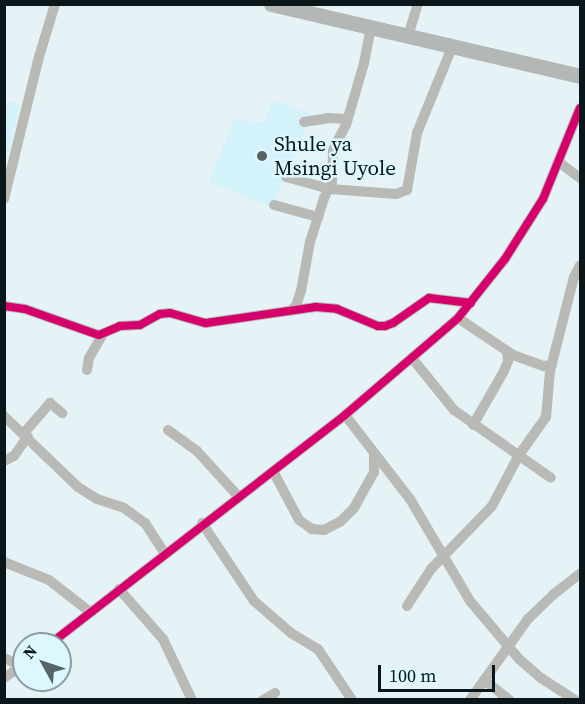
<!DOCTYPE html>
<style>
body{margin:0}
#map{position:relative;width:585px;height:704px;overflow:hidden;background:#e5f3f6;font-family:"Source Serif 4",serif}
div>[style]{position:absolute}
.built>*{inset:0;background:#d4f2fa}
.minor>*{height:10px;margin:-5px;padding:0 5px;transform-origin:5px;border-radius:5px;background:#b9b9b6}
.highway>*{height:15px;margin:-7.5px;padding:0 7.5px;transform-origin:7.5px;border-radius:7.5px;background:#b3b7b5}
.cycleway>*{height:8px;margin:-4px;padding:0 4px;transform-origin:4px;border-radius:4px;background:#d6006c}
.dots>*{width:16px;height:16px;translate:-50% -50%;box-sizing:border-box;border:3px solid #ddf7fe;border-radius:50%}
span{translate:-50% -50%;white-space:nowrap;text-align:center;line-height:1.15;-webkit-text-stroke:5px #ddf7fe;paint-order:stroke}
.poi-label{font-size:21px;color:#0a1619}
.left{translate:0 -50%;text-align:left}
.frame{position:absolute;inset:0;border:6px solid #0a1619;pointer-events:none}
.north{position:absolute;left:12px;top:632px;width:60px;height:60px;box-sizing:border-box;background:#ddf7fe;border:2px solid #899da2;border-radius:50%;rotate:310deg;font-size:16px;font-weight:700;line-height:24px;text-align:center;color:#0a1619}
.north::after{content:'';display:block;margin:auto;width:21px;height:27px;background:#576366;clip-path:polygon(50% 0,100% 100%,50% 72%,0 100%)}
.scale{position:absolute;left:378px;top:665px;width:117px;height:27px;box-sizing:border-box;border:3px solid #0a1619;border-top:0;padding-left:8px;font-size:18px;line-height:21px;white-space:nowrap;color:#0a1619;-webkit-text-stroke:4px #ddf7fe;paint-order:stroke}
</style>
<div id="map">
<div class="built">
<div style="clip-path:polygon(5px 101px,20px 104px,8px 154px,5px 153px)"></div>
<div style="clip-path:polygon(273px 101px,311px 114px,272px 207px,209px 182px,234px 120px,263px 122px)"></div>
</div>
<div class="minor">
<div style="left:408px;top:36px;width:34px;rotate:-73deg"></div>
<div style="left:304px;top:122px;width:24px;rotate:-9deg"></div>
<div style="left:328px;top:118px;width:19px;rotate:3deg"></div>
<div style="left:560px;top:163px;width:25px;rotate:37deg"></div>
<div style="left:286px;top:177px;width:46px;rotate:15.3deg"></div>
<div style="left:330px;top:189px;width:66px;rotate:4.3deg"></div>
<div style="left:396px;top:194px;width:12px;rotate:-20deg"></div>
<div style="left:407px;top:190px;width:58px;rotate:-80deg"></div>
<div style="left:417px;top:133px;width:95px;rotate:-67.8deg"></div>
<div style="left:4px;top:199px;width:146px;rotate:-76.2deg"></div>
<div style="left:39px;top:57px;width:55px;rotate:-73.2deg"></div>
<div style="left:274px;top:205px;width:46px;rotate:15.3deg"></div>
<div style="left:4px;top:306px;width:21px;rotate:8deg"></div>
<div style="left:25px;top:309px;width:78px;rotate:19.4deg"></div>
<div style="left:99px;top:335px;width:23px;rotate:-23deg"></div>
<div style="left:120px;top:326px;width:20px;rotate:-3deg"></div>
<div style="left:140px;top:325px;width:23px;rotate:-29deg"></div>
<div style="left:160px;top:314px;width:10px;rotate:-6deg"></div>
<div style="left:170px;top:313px;width:37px;rotate:16deg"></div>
<div style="left:206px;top:323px;width:111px;rotate:-8.3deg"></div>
<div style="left:316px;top:307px;width:21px;rotate:5deg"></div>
<div style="left:337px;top:309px;width:44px;rotate:22.5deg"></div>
<div style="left:378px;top:326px;width:7px"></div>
<div style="left:385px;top:326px;width:9px;rotate:-21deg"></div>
<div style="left:393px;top:323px;width:44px;rotate:-34.8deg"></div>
<div style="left:429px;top:298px;width:42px;rotate:6.8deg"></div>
<div style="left:290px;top:311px;width:8px;rotate:-40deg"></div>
<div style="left:296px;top:306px;width:16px;rotate:-72deg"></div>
<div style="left:301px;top:291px;width:50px;rotate:-79.6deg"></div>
<div style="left:310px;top:242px;width:46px;rotate:-72.3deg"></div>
<div style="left:324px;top:198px;width:18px;rotate:-63deg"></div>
<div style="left:332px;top:182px;width:32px;rotate:-88deg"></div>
<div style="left:333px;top:150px;width:28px;rotate:-63deg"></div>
<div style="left:346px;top:125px;width:65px;rotate:-73.8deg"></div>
<div style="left:364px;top:63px;width:37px;rotate:-79deg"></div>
<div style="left:458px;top:318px;width:66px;rotate:33.9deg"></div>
<div style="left:513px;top:355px;width:33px;rotate:20deg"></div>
<div style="left:544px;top:366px;width:8px;rotate:-7deg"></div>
<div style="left:412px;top:358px;width:67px;rotate:51.1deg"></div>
<div style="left:454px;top:410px;width:118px;rotate:35deg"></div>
<div style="left:87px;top:370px;width:12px;rotate:-81deg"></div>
<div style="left:89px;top:358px;width:28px;rotate:-60deg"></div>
<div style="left:345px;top:415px;width:106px;rotate:52.3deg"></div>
<div style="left:410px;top:499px;width:118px;rotate:59.5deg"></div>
<div style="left:470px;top:601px;width:76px;rotate:49.8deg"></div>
<div style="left:519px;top:659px;width:29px;rotate:41deg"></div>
<div style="left:541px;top:678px;width:40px;rotate:32.9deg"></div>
<div style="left:4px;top:416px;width:103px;rotate:43.8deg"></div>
<div style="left:78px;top:487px;width:22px;rotate:32deg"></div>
<div style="left:97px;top:499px;width:28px;rotate:18deg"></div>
<div style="left:124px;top:508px;width:26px;rotate:36deg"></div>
<div style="left:145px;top:523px;width:37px;rotate:57deg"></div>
<div style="left:473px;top:425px;width:62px;rotate:-60.1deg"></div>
<div style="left:504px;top:371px;width:11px;rotate:-68deg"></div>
<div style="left:508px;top:361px;width:9px;rotate:-96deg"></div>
<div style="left:168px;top:430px;width:36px;rotate:36deg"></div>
<div style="left:197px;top:451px;width:61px;rotate:47.7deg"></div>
<div style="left:24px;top:433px;width:40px;rotate:-49deg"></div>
<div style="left:50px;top:403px;width:16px;rotate:40deg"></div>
<div style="left:4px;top:461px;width:11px;rotate:-27deg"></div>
<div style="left:14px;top:456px;width:24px;rotate:-55deg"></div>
<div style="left:273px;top:471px;width:55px;rotate:62deg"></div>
<div style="left:299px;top:520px;width:16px;rotate:35deg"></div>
<div style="left:312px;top:529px;width:12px;rotate:5deg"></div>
<div style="left:324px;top:530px;width:18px;rotate:-27deg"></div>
<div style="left:340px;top:522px;width:20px;rotate:-45deg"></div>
<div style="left:354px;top:508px;width:41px;rotate:-60.9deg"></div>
<div style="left:374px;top:472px;width:19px;rotate:-90deg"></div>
<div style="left:202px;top:523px;width:94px;rotate:56.3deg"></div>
<div style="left:254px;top:601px;width:49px;rotate:40.9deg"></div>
<div style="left:291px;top:633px;width:31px;rotate:31deg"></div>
<div style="left:318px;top:649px;width:61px;rotate:56.3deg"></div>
<div style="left:4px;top:562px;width:48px;rotate:21.8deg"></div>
<div style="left:49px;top:580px;width:52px;rotate:38deg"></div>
<div style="left:119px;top:589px;width:67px;rotate:48.7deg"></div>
<div style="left:163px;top:639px;width:68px;rotate:64.6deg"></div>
<div style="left:407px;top:606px;width:44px;rotate:-57deg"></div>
<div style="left:431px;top:569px;width:88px;rotate:-45.9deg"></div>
<div style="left:492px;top:506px;width:58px;rotate:-62.1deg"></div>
<div style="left:519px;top:455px;width:47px;rotate:-54.6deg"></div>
<div style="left:546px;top:417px;width:46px;rotate:-85deg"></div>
<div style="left:550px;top:371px;width:97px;rotate:-75.7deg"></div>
<div style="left:574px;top:277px;width:13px;rotate:-63deg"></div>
<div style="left:50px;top:644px;width:373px;rotate:-37.8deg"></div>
<div style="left:345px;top:415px;width:149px;rotate:-40.6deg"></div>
<div style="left:458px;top:318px;width:75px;rotate:-51.5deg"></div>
<div style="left:505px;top:259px;width:71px;rotate:-57.7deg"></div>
<div style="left:543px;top:199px;width:98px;rotate:-67.9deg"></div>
<div style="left:4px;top:658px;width:19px;rotate:25deg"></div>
<div style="left:4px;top:678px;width:24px;rotate:-35deg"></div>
<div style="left:484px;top:680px;width:33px;rotate:38deg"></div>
<div style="left:263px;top:700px;width:14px;rotate:-30deg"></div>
<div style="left:470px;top:700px;width:100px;rotate:-54.4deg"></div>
<div style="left:528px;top:619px;width:36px;rotate:-44deg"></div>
<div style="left:554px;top:594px;width:33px;rotate:-38deg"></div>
</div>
<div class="highway">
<div style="left:271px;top:4px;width:317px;rotate:13.1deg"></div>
</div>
<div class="cycleway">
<div style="left:4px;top:306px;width:21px;rotate:8deg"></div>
<div style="left:25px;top:309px;width:78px;rotate:19.4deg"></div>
<div style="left:99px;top:335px;width:23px;rotate:-23deg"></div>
<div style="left:120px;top:326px;width:20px;rotate:-3deg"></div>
<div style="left:140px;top:325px;width:23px;rotate:-29deg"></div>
<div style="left:160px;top:314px;width:10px;rotate:-6deg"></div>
<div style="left:170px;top:313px;width:37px;rotate:16deg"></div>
<div style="left:206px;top:323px;width:111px;rotate:-8.3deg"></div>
<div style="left:316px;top:307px;width:21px;rotate:5deg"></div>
<div style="left:337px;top:309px;width:44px;rotate:22.5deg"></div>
<div style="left:378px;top:326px;width:7px"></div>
<div style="left:385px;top:326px;width:9px;rotate:-21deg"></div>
<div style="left:393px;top:323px;width:44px;rotate:-34.8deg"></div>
<div style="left:429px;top:298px;width:42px;rotate:6.8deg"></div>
<div style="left:50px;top:644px;width:373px;rotate:-37.8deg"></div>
<div style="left:345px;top:415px;width:149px;rotate:-40.6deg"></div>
<div style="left:458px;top:318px;width:75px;rotate:-51.5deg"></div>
<div style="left:505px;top:259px;width:71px;rotate:-57.7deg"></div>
<div style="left:543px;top:199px;width:98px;rotate:-67.9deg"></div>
</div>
<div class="dots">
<div style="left:262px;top:156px;background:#576366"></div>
</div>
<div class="poi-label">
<span class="left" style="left:274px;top:156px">Shule ya<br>Msingi Uyole</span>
</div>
<div class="frame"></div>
<div class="north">N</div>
<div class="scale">100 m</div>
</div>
